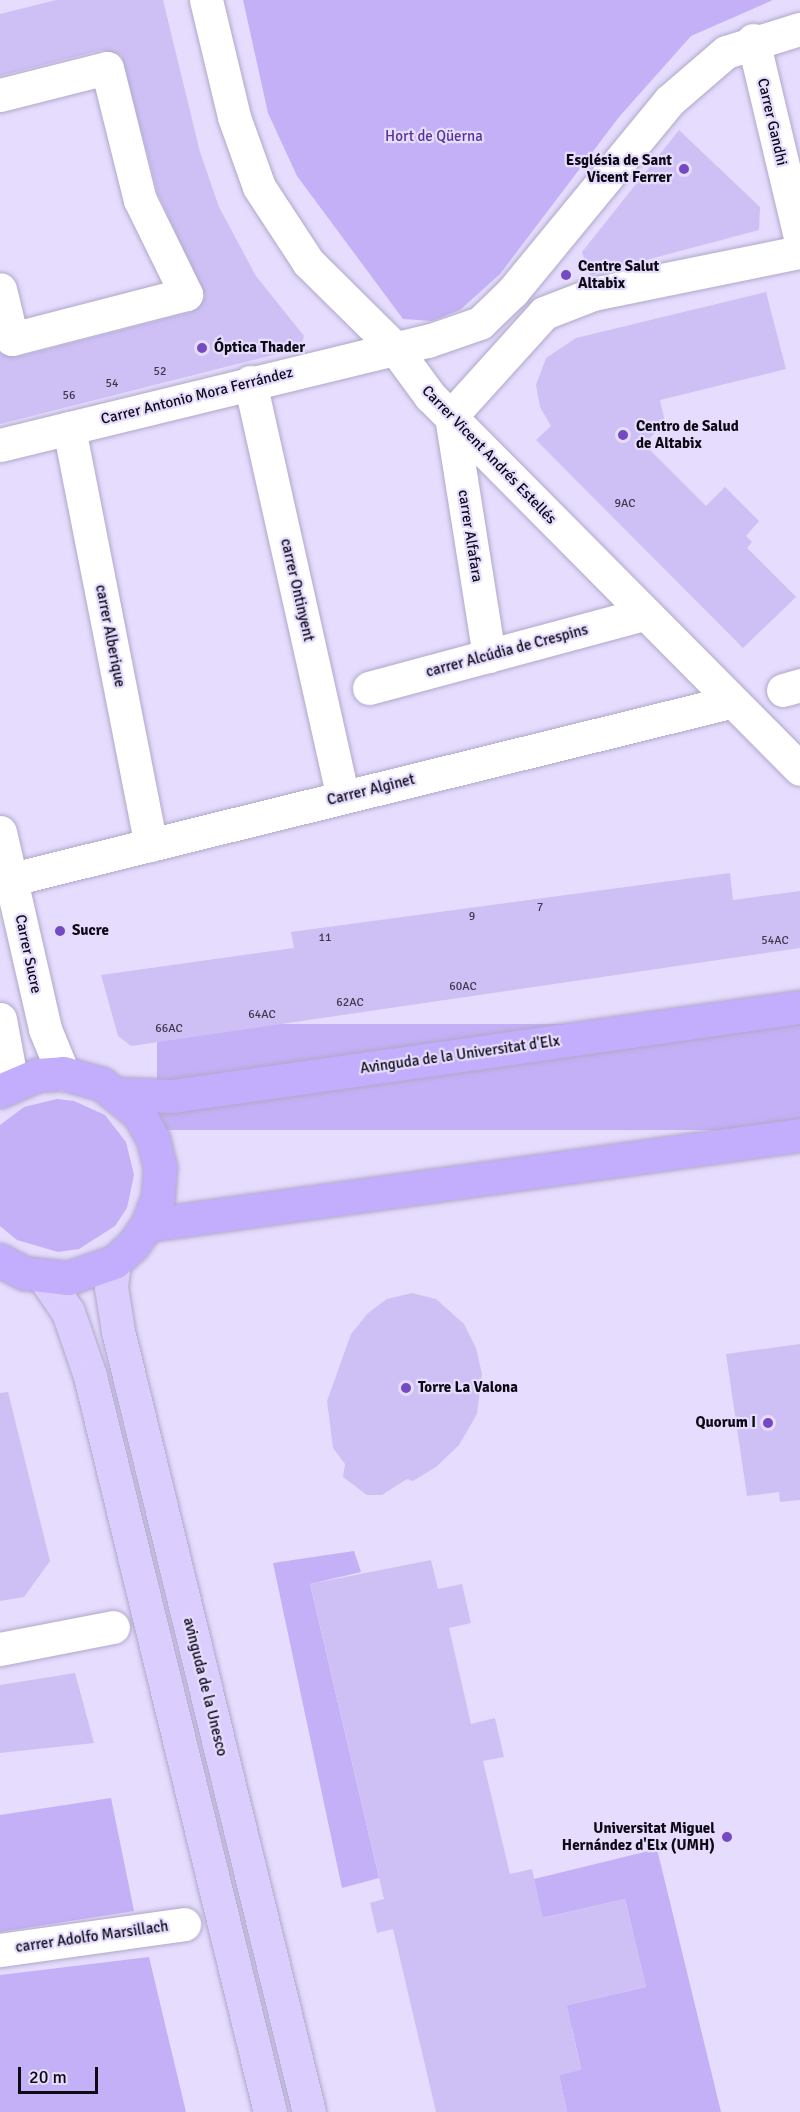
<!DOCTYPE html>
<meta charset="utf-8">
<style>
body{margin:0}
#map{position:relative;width:800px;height:2112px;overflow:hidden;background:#e5dcfe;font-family:Signika,sans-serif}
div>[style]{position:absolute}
.green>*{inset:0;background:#c3b0f6;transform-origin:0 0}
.building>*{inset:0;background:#cec0f5}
.roads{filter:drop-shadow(0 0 2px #b0a8c8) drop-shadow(0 0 2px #b0a8c8)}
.minor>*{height:33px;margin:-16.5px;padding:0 16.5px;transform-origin:16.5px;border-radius:16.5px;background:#fff}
.major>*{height:33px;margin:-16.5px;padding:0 16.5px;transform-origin:16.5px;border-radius:16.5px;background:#dbcefe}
.highway>*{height:33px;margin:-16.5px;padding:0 16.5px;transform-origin:16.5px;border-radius:16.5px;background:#c3adfd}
.dots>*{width:16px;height:16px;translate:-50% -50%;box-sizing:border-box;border:3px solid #e5dcfe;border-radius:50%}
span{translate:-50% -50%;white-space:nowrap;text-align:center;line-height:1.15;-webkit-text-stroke:4.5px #e5dcfe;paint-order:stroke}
.number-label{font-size:12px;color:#3d384d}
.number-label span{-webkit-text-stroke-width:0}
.street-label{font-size:15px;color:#0d0a15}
.park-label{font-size:15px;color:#583395}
.poi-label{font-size:15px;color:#0d0a15;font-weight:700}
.right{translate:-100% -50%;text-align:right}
.left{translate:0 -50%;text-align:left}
.scale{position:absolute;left:18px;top:2067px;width:80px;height:27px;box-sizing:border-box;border:3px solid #0d0a15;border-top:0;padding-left:8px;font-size:18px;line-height:21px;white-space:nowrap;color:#0d0a15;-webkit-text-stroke:4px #e5dcfe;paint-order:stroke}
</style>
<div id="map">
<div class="green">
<div style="clip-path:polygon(243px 0,773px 0,691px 36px,619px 117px,500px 274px,460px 310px,432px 321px,403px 319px,297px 176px,268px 113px)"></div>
<div style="left:800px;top:1024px;width:106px;height:643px;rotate:90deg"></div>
<div style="clip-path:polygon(57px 1099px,74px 1101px,105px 1115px,126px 1142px,134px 1175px,127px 1208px,115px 1226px,79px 1249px,58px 1252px,17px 1240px,0 1226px,0 1125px,24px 1107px)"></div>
<div style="clip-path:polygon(354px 1551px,361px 1572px,310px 1584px,379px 1878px,342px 1888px,273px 1563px)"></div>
<div style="clip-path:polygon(111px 1798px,134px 1911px,0 1932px,0 1815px)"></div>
<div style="clip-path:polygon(657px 1849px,721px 2112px,567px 2112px,559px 2075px,581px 2069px,572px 2028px,541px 2011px,646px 1987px,625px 1899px,520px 1923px,534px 1879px)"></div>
<div style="clip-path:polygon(149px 1957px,186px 2112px,0 2112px,0 1975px)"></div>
</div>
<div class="building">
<div style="clip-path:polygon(56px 0,163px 0,200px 152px,219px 207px,256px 276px,304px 336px,301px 348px,0 424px,0 353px,17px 357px,191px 312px,200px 306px,205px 296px,158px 194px,121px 55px,102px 50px,0 76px,0 14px)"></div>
<div style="clip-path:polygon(679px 130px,760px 207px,759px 230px,590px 275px,582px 252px)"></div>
<div style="clip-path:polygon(766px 292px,786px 369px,660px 400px,665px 422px,644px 444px,706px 506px,725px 487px,759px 521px,746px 536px,752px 542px,747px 548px,796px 597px,743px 648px,536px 440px,551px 426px,540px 407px,536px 385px,546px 358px,576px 338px)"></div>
<div style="clip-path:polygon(730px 873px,733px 900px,800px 891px,800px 948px,131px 1046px,118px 1036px,101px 975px,294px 948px,291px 932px)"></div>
<div style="clip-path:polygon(412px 1293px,436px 1299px,464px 1324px,476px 1348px,482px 1374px,477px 1414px,459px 1445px,436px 1467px,413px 1481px,407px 1479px,382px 1495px,367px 1495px,343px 1477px,345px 1464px,333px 1448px,327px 1401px,351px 1334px,368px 1313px,387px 1299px)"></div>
<div style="clip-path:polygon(800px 1344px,800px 1500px,780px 1502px,779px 1492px,747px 1496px,726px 1354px)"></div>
<div style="clip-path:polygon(8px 1392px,50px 1561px,24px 1597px,0 1601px,0 1393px)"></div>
<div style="clip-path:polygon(431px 1560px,438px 1589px,462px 1584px,471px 1623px,449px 1628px,471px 1724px,495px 1718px,504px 1757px,483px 1761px,510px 1874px,532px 1869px,543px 1918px,625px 1899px,646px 1987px,567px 2005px,581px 2070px,559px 2075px,567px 2112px,436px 2112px,393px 1929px,377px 1933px,370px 1903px,384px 1899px,310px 1584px)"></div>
<div style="clip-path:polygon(75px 1673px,94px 1743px,0 1753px,0 1685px)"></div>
</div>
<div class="roads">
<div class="minor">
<div style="left:206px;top:0;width:120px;rotate:76.5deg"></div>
<div style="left:234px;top:117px;width:74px;rotate:70.3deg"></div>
<div style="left:259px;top:187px;width:90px;rotate:56.8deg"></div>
<div style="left:308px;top:262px;width:121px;rotate:44.7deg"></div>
<div style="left:394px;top:347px;width:61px;rotate:53.7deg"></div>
<div style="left:430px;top:396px;width:525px;rotate:45.23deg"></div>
<div style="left:753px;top:40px;width:204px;rotate:76.6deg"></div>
<div style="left:0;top:95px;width:110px;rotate:-14.2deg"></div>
<div style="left:107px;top:68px;width:136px;rotate:76deg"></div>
<div style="left:140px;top:200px;width:105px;rotate:63.9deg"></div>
<div style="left:186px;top:294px;width:180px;rotate:165.5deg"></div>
<div style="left:12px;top:339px;width:51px;rotate:-103.5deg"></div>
<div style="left:250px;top:382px;width:425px;rotate:77.4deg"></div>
<div style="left:69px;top:428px;width:425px;rotate:78.9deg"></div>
<div style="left:0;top:445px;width:440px;rotate:-13.7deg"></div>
<div style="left:428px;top:341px;width:55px;rotate:-19.1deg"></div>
<div style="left:480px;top:323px;width:46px;rotate:-44.1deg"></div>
<div style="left:513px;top:291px;width:246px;rotate:-50.6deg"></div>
<div style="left:669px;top:101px;width:75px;rotate:-40.7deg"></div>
<div style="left:726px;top:52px;width:77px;rotate:-17.3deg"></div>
<div style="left:489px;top:656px;width:243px;rotate:-99deg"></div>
<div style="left:451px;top:416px;width:139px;rotate:-47.9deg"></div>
<div style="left:544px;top:313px;width:53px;rotate:-21.2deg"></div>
<div style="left:593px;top:294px;width:211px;rotate:-11.5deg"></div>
<div style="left:369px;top:688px;width:285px;rotate:-15.1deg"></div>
<div style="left:783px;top:690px;width:18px;rotate:-16deg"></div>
<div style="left:0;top:832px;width:202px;rotate:77.1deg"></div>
<div style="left:45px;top:1029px;width:48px;rotate:67.8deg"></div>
<div style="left:12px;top:879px;width:739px;rotate:-13.85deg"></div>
<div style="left:0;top:1019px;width:66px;rotate:79.5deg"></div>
<div style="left:0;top:1649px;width:115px;rotate:-11deg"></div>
<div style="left:0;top:1950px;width:186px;rotate:-8deg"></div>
</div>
<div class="major">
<div style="left:114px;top:1262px;width:25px;rotate:97deg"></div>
<div style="left:111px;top:1287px;width:45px;rotate:81deg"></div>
<div style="left:118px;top:1331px;width:804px;rotate:76.26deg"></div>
<div style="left:44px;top:1277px;width:42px;rotate:55.6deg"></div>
<div style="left:68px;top:1312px;width:68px;rotate:71deg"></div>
<div style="left:90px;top:1376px;width:758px;rotate:76.26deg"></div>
</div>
<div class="highway">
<div style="left:0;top:1091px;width:40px;rotate:-23.4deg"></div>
<div style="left:37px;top:1075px;width:26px;rotate:-4deg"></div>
<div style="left:63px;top:1073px;width:41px;rotate:15.8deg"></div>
<div style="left:102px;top:1084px;width:48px;rotate:39deg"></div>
<div style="left:139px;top:1114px;width:29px;rotate:61deg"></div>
<div style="left:153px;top:1139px;width:29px;rotate:76deg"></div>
<div style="left:160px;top:1167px;width:30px;rotate:94deg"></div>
<div style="left:158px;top:1197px;width:30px;rotate:111deg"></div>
<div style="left:147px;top:1225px;width:24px;rotate:125deg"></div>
<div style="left:133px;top:1245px;width:25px;rotate:138deg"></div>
<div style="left:114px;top:1262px;width:49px;rotate:160.8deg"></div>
<div style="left:68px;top:1278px;width:44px;rotate:-173.5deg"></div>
<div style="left:24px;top:1273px;width:27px;rotate:-152deg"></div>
<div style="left:119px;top:1094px;width:53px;rotate:2.2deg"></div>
<div style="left:172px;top:1096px;width:634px;rotate:-8.07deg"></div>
<div style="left:147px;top:1225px;width:659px;rotate:-7.85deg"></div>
</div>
</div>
<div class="dots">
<div style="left:684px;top:169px;background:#7549c1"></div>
<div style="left:566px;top:275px;background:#7549c1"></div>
<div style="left:202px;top:348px;background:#7549c1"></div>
<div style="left:623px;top:435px;background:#7549c1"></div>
<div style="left:60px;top:931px;background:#7549c1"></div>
<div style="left:406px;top:1388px;background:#7549c1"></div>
<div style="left:768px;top:1423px;background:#7549c1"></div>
<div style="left:727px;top:1837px;background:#7549c1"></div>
</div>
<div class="number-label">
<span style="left:160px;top:372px">52</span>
<span style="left:112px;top:384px">54</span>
<span style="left:69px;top:396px">56</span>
<span style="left:625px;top:504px">9AC</span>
<span style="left:540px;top:908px">7</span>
<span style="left:472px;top:917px">9</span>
<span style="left:325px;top:938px">11</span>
<span style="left:775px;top:941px">54AC</span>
<span style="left:463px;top:987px">60AC</span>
<span style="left:350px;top:1003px">62AC</span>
<span style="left:262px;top:1015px">64AC</span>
<span style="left:169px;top:1029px">66AC</span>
</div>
<div class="street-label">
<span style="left:772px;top:122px;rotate:77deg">Carrer Gandhi</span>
<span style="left:197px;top:396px;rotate:-14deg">Carrer Antonio Mora Ferrández</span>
<span style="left:489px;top:455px;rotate:46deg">Carrer Vicent Andrés Estellés</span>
<span style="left:470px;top:536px;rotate:81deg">carrer Alfafara</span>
<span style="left:297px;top:590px;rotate:77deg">carrer Ontinyent</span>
<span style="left:110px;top:636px;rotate:79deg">carrer Alberique</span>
<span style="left:507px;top:651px;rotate:-15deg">carrer Alcúdia de Crespins</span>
<span style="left:371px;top:790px;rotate:-14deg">Carrer Alginet</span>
<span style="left:28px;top:954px;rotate:78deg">Carrer Sucre</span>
<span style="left:460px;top:1055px;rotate:-8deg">Avinguda de la Universitat d'Elx</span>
<span style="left:205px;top:1687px;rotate:76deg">avinguda de la Unesco</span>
<span style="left:92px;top:1937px;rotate:-8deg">carrer Adolfo Marsillach</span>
</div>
<div class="park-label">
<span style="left:434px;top:137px">Hort de Qüerna</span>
</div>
<div class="poi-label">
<span class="right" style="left:672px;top:169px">Església de Sant<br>Vicent Ferrer</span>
<span class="left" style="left:578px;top:275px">Centre Salut<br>Altabix</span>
<span class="left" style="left:214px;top:348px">Óptica Thader</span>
<span class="left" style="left:636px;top:435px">Centro de Salud<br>de Altabix</span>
<span class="left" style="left:72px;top:931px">Sucre</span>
<span class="left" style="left:418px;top:1388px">Torre La Valona</span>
<span class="right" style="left:756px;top:1423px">Quorum I</span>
<span class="right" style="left:715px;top:1837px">Universitat Miguel<br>Hernández d'Elx (UMH)</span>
</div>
<div class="scale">20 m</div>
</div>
